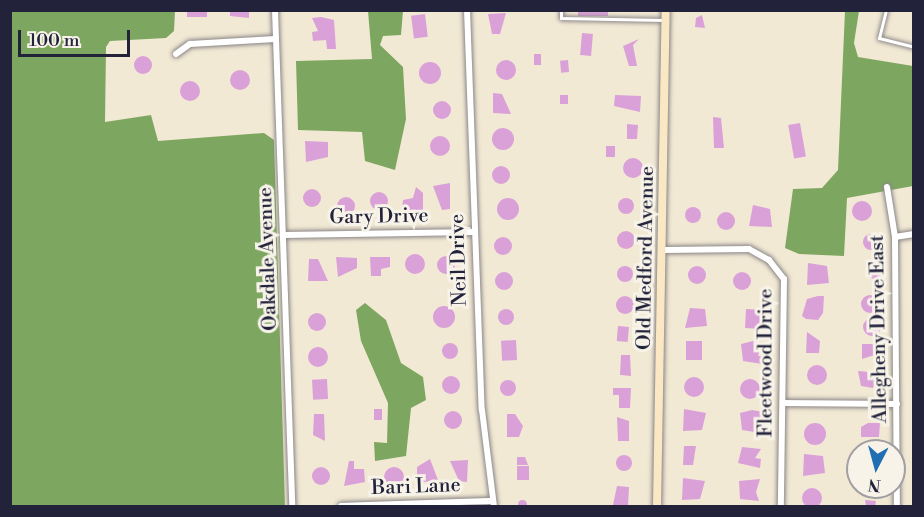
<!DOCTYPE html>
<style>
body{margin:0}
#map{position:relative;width:924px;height:517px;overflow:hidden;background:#f2e9d4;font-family:"Libre Bodoni",serif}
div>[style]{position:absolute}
.forest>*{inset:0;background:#7da760}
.building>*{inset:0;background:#daa1d9;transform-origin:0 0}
.round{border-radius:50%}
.roads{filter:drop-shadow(0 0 2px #8a8688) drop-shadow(0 0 2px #8a8688)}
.lane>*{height:3px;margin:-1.5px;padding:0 1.5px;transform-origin:1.5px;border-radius:1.5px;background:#fff}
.street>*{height:6px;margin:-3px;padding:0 3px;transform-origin:3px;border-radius:3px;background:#fff}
.secondary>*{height:8px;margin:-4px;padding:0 4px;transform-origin:4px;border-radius:4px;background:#fae7c3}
span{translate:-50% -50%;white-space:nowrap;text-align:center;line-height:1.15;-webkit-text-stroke:6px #f7f3e8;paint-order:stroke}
.street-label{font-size:20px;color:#22223b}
.frame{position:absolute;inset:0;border:12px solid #22223b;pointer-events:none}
.north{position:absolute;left:846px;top:439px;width:60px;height:60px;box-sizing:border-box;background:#f7f3e8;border:2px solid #a29fa3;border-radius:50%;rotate:186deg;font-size:16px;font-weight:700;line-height:24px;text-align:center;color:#22223b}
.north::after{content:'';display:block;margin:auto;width:21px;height:27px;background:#1f6fb2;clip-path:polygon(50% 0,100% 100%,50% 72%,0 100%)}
.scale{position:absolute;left:18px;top:30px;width:112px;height:27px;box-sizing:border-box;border:3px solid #22223b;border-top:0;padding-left:8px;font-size:18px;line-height:21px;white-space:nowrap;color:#22223b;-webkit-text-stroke:4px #f7f3e8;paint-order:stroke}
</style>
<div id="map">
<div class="forest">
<div style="clip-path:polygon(10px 11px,175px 11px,174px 31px,166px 38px,110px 41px,106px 47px,105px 122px,151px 115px,158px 141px,264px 133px,274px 140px,285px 506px,11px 506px)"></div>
<div style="clip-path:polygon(368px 11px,403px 11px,401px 35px,383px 36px,380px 45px,403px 67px,406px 119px,395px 170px,365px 161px,362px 132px,298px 130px,296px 61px,372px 59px)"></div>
<div style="clip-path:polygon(845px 11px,859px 11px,854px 43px,858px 57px,913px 66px,913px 186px,847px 198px,844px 256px,799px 254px,785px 248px,793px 189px,822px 188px,838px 170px)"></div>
<div style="clip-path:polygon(365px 303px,386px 320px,401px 363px,423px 377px,426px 400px,411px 408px,406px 456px,375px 461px,374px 442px,387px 443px,388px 403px,361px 341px,356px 310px)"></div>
</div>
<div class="building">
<div style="left:187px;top:10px;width:20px;height:7px"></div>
<div style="clip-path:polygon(230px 10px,249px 10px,249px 18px,230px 16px)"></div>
<div style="left:578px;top:10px;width:30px;height:6px"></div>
<div style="clip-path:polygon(506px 13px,500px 34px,492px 34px,488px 14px)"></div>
<div style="left:425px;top:14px;width:23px;height:14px;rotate:83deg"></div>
<div style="clip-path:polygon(702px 15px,705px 28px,695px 27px,696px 18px)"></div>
<div style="clip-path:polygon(321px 17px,334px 20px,336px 49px,327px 49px,326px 40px,313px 41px,312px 32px,318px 31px,312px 18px)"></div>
<div style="left:582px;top:33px;width:11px;height:22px;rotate:5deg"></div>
<div style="clip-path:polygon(639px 39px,633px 45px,637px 66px,629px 66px,623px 46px)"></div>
<div style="left:534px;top:54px;width:7px;height:11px"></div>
<div class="round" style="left:134px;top:56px;width:18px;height:18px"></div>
<div class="round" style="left:496px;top:60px;width:20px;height:20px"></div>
<div style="left:568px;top:60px;width:12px;height:8px;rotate:85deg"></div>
<div class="round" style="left:419px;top:62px;width:22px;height:22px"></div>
<div class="round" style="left:230px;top:70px;width:20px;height:20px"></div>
<div class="round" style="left:180px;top:81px;width:20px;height:20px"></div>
<div style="clip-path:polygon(493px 93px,502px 94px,511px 114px,493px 113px)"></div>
<div style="left:560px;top:95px;width:8px;height:9px"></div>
<div style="clip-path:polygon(615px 95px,641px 96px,640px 112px,614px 106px)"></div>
<div class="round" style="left:433px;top:101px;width:18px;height:18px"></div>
<div style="clip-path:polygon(713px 117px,721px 118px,724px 148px,714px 148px)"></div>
<div style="left:800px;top:123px;width:34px;height:12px;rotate:80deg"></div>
<div style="clip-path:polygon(627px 124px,638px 125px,637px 139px,627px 139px)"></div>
<div class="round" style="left:492px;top:128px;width:22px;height:22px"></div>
<div class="round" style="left:430px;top:136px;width:20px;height:20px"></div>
<div style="clip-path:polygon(305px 141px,328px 142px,328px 157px,306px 162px)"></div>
<div style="left:606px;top:146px;width:9px;height:11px"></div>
<div class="round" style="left:623px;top:158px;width:20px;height:20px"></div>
<div class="round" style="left:492px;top:166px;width:18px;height:18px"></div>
<div style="clip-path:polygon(450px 183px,450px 209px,442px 210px,433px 186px)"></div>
<div style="clip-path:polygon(416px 187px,423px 193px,423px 211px,402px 210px,403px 200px,413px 198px)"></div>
<div class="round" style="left:303px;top:189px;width:18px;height:18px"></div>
<div class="round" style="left:370px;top:192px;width:18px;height:18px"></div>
<div class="round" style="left:337px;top:197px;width:18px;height:18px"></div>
<div class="round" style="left:497px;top:198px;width:22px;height:22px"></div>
<div class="round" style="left:618px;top:198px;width:16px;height:16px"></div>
<div class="round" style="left:852px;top:201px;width:20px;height:20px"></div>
<div style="clip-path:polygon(753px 205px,770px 209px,772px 227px,749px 226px)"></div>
<div class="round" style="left:685px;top:207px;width:16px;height:16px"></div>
<div class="round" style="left:717px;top:212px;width:18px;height:18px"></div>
<div class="round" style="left:617px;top:231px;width:18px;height:18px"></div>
<div class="round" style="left:863px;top:234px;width:16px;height:16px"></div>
<div class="round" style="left:494px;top:237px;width:18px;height:18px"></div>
<div class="round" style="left:405px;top:254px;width:20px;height:20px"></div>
<div class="round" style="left:437px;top:256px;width:18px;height:18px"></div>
<div style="clip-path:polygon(336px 257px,357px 258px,357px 268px,338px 277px)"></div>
<div style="clip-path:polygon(370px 257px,390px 257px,390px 267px,381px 269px,381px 276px,371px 276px)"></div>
<div style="clip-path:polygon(309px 259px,318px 259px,328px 281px,308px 281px)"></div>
<div style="clip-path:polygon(808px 263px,827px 266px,829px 283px,807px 285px)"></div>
<div class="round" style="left:868px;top:265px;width:14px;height:14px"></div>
<div class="round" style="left:617px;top:266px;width:16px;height:16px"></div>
<div class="round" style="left:688px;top:266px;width:18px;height:18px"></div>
<div class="round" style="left:733px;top:272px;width:18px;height:18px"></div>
<div class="round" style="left:495px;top:272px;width:18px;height:18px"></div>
<div class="round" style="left:861px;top:295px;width:18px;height:18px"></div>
<div class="round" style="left:616px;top:296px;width:18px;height:18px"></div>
<div style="clip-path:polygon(818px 296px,824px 296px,823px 313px,818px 320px,806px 319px,802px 316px,807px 299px)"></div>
<div class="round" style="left:433px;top:306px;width:22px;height:22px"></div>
<div style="clip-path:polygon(690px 308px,705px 309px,707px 326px,685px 328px)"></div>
<div class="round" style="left:498px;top:309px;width:16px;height:16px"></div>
<div style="left:763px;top:310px;width:19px;height:17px;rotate:93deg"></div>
<div class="round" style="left:308px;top:313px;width:18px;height:18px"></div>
<div class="round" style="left:863px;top:318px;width:18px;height:18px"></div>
<div style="left:618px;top:326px;width:11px;height:15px;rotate:5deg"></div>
<div style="clip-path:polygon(807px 332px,820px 341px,819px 353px,806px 353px)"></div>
<div style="left:516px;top:340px;width:20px;height:15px;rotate:87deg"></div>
<div style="left:686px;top:341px;width:16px;height:19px"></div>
<div style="clip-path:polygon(753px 341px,762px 342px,758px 356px,763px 356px,762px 364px,743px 361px,741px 344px)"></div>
<div class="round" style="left:442px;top:343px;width:16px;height:16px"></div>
<div style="clip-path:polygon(862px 344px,879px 344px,878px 354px,862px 359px)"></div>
<div class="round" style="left:308px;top:347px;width:20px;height:20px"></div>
<div style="clip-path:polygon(621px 355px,630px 355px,631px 376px,620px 375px)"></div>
<div class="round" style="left:807px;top:365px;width:20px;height:20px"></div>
<div style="clip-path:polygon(858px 371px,870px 372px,870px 377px,877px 374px,873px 388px,861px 386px)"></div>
<div class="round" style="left:442px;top:376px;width:18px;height:18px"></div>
<div class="round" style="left:684px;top:377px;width:20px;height:20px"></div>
<div style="left:327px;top:379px;width:20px;height:15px;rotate:87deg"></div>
<div class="round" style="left:740px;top:379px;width:20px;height:20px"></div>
<div class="round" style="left:500px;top:380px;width:16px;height:16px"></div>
<div style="clip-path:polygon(613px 388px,631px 388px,630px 408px,619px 408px,619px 395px,613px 395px)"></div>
<div style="left:374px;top:409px;width:8px;height:11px"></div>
<div style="clip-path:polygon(684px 409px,706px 413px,702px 430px,683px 431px)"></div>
<div style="clip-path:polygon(752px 410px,763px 412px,757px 424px,762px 425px,761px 433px,742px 430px,740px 413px)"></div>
<div class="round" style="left:444px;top:411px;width:18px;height:18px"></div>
<div style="clip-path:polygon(314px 414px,324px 414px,325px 441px,313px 435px)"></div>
<div style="clip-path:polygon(507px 414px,515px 414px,523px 426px,519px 437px,507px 437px)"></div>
<div style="clip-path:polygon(617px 417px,629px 421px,629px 441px,618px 441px)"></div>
<div style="clip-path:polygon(868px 423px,880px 423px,879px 437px,861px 437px,861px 427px)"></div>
<div class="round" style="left:804px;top:423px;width:22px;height:22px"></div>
<div style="left:865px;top:445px;width:11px;height:6px"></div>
<div style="clip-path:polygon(684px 446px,696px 446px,693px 465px,683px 465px)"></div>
<div style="clip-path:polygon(742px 447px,761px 449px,755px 458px,761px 459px,760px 468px,738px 463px)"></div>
<div style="clip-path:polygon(804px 454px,823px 456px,825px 473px,803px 476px)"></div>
<div class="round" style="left:616px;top:455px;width:16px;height:16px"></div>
<div style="clip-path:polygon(517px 457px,525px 457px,528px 465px,517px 465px)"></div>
<div style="clip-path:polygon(430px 459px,438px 480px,417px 483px,417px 467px)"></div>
<div style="clip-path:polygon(468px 460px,467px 482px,459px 481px,450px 461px)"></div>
<div style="clip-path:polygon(349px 461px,354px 461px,354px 469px,364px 469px,365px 482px,344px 486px)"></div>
<div style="left:517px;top:466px;width:12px;height:14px"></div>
<div class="round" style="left:312px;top:467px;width:18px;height:18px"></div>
<div class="round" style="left:384px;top:467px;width:20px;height:20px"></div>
<div style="clip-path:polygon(683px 478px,705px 481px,700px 499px,682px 500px)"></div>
<div style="clip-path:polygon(760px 479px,756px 492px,759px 501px,740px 499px,739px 481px)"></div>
<div style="clip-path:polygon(617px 486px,629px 487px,628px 506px,613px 505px)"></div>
<div style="clip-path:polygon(861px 487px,879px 487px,879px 491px,860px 490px)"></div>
<div class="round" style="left:802px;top:488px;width:20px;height:20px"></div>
<div class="round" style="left:517.5px;top:499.5px;width:9px;height:9px"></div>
<div style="clip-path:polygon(865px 500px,876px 501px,875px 506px,866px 506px)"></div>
</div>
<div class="roads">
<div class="lane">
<div style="left:561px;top:10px;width:8px;rotate:90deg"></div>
<div style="left:561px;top:18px;width:103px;rotate:1.1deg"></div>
<div style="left:886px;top:10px;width:29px;rotate:104deg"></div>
<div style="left:879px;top:38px;width:36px;rotate:14deg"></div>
</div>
<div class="street">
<div style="left:275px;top:10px;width:496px;rotate:88deg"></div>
<div style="left:467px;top:10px;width:400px;rotate:87.9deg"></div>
<div style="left:482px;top:410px;width:97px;rotate:82.9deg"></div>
<div style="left:176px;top:54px;width:17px;rotate:-36deg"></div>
<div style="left:190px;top:44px;width:85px;rotate:-3.4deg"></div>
<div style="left:887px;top:187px;width:51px;rotate:80.9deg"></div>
<div style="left:895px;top:237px;width:269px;rotate:89.6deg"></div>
<div style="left:284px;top:235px;width:191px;rotate:-0.9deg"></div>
<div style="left:895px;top:237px;width:19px;rotate:-9deg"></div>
<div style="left:664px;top:250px;width:85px;rotate:-0.7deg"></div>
<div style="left:749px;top:249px;width:23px;rotate:29deg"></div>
<div style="left:769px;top:260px;width:24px;rotate:52deg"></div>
<div style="left:784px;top:279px;width:227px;rotate:90.8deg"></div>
<div style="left:783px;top:403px;width:114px;rotate:0.5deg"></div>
<div style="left:341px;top:506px;width:152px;rotate:-1.9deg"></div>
</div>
<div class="secondary">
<div style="left:657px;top:506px;width:496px;rotate:-89deg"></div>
</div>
</div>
<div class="street-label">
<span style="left:379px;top:217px;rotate:-1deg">Gary Drive</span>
<span style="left:646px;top:258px;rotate:-89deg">Old Medford Avenue</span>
<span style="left:268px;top:259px;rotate:-92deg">Oakdale Avenue</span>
<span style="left:459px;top:260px;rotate:-92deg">Neil Drive</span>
<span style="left:879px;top:329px;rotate:-91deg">Allegheny Drive East</span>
<span style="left:766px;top:363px;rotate:-90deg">Fleetwood Drive</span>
<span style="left:416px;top:487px;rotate:-2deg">Bari Lane</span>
</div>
<div class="frame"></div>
<div class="north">N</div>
<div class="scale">100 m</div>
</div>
